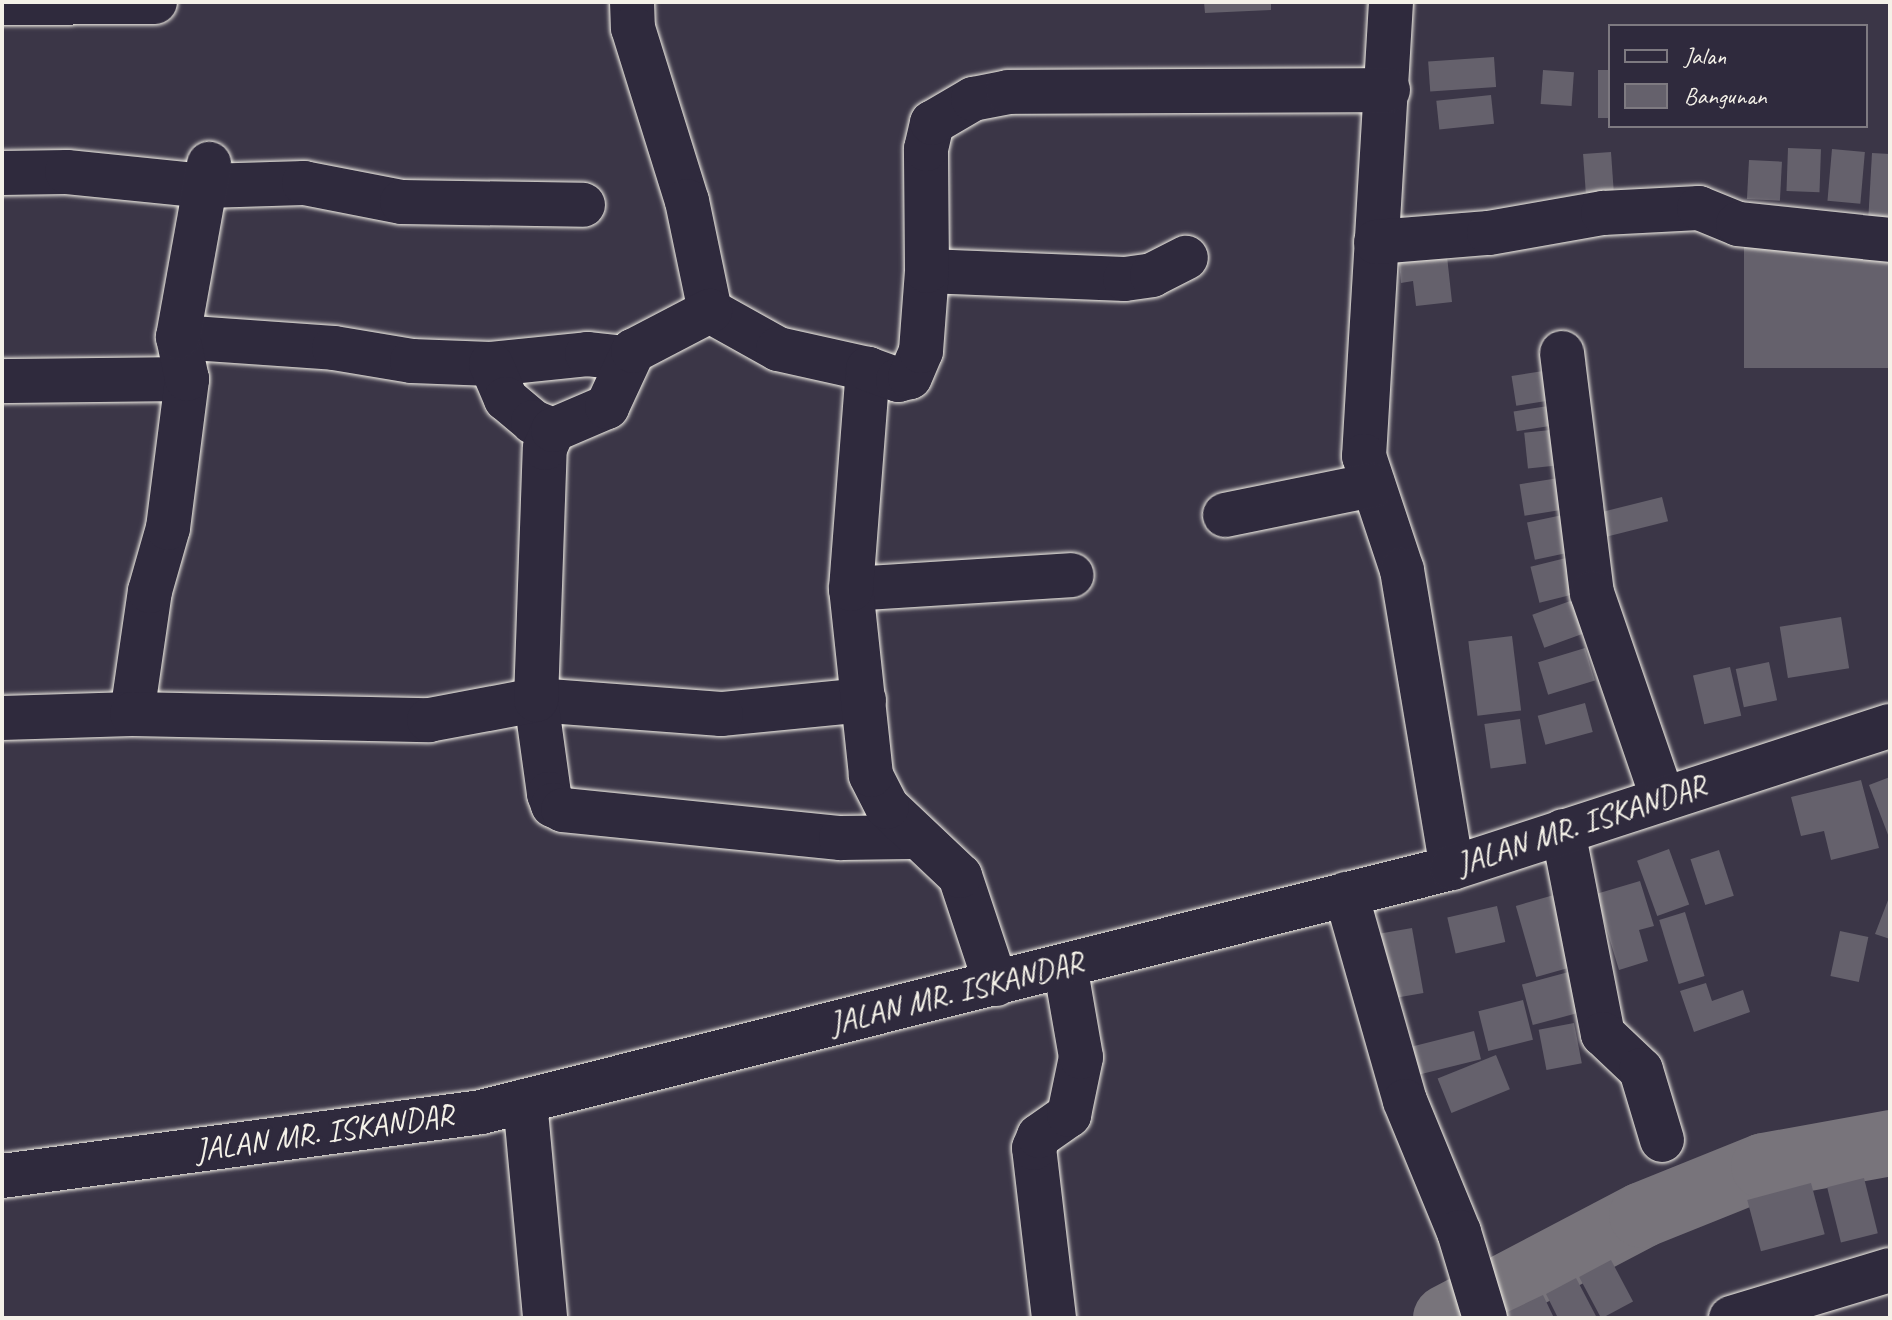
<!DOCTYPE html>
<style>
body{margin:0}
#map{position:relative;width:1892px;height:1320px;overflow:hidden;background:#3b3647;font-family:Caveat,sans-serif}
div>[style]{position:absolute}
.river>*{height:66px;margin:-33px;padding:0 33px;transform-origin:33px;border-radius:33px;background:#78747b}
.building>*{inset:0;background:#65616c;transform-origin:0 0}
.roads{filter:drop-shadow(0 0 2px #f4f1e8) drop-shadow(0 0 2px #f4f1e8)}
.minor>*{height:44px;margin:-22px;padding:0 22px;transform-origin:22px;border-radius:22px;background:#2f2a3d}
.major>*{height:44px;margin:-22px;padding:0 22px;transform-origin:22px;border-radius:22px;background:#2f2a3d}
span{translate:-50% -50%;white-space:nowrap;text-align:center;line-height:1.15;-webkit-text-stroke:7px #2f2a3d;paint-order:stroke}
.street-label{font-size:32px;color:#f4f1e8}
.frame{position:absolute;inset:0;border:4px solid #f4f1e8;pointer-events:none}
.legend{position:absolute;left:1608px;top:24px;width:260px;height:104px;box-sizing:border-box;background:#2f2a3d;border:2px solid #7e7a81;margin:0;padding:10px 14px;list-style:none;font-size:24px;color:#f4f1e8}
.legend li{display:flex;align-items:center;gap:16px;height:40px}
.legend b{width:40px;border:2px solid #7e7a81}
</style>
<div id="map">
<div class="river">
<div style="left:1446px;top:1318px;width:221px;rotate:-27.7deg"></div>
<div style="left:1642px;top:1215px;width:131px;rotate:-21.9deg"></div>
<div style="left:1764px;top:1166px;width:128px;rotate:-10.3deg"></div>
</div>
<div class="building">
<div style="clip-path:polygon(1204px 2px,1271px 2px,1271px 10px,1205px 13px)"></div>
<div style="left:1494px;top:57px;width:30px;height:66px;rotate:86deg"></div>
<div style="left:1543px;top:70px;width:31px;height:34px;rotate:4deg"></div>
<div style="left:1598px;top:70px;width:12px;height:48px"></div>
<div style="left:1491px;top:95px;width:29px;height:55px;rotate:84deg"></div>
<div style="left:1788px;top:148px;width:33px;height:43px;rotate:2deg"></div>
<div style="left:1832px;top:149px;width:33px;height:52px;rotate:5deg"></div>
<div style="left:1611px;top:152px;width:42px;height:28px;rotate:86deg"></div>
<div style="clip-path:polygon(1872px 153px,1890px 154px,1890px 225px,1868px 223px)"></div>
<div style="left:1749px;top:160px;width:33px;height:39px;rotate:3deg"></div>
<div style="clip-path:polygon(1445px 238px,1452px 302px,1416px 306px,1413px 281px,1401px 283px,1399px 261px)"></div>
<div style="left:1890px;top:246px;width:122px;height:146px;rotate:90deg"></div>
<div style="left:1556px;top:369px;width:30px;height:45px;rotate:81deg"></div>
<div style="left:1561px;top:404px;width:20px;height:48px;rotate:81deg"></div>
<div style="left:1560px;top:429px;width:36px;height:36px;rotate:84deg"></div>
<div style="left:1565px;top:477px;width:32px;height:46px;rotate:81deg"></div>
<div style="left:1662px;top:497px;width:25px;height:77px;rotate:76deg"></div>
<div style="left:1572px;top:513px;width:38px;height:46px;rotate:78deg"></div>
<div style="left:1578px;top:555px;width:37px;height:49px;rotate:76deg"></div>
<div style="left:1584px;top:596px;width:35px;height:55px;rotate:70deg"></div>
<div style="left:1841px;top:617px;width:52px;height:62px;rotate:81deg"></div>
<div style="left:1512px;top:636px;width:75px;height:44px;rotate:83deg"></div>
<div style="left:1585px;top:648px;width:34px;height:49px;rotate:73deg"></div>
<div style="left:1769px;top:662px;width:39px;height:34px;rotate:78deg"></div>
<div style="left:1730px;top:667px;width:50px;height:38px;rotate:77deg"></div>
<div style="left:1585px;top:703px;width:30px;height:49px;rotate:75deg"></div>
<div style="left:1520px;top:719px;width:45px;height:36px;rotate:82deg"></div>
<div style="clip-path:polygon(1890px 777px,1890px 840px,1869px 785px)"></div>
<div style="clip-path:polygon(1861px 780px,1879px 848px,1831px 860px,1824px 831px,1801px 836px,1791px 797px)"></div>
<div style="left:1669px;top:849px;width:59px;height:34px;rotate:70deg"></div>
<div style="left:1719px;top:850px;width:48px;height:30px;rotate:72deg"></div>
<div style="clip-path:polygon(1640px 881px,1654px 926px,1639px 930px,1648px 961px,1619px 970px,1596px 894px)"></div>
<div style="left:1561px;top:893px;width:74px;height:47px;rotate:74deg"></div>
<div style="clip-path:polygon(1890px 895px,1890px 939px,1875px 934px)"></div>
<div style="left:1497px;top:906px;width:37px;height:51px;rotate:77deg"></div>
<div style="left:1685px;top:912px;width:67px;height:27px;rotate:73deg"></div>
<div style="left:1412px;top:928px;width:66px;height:41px;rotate:80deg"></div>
<div style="left:1840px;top:931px;width:29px;height:46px;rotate:12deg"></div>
<div style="left:1576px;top:970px;width:42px;height:56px;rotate:75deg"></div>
<div style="clip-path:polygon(1706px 983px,1712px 1001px,1743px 990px,1750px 1012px,1694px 1032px,1680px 991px)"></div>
<div style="left:1523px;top:1000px;width:41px;height:46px;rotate:76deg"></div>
<div style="left:1574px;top:1023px;width:41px;height:36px;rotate:79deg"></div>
<div style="left:1474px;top:1031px;width:29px;height:75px;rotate:76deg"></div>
<div style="left:1496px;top:1055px;width:37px;height:63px;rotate:68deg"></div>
<div style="left:1864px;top:1178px;width:57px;height:38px;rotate:76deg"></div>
<div style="left:1811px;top:1183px;width:53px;height:66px;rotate:75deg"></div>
<div style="left:1611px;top:1260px;width:47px;height:36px;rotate:62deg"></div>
<div style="clip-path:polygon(1576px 1278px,1597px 1318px,1558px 1318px,1546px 1294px)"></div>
<div style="clip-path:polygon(1543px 1295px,1554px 1318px,1495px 1318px)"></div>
</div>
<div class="roads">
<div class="minor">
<div style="left:632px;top:2px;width:26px;rotate:88deg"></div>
<div style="left:633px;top:28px;width:181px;rotate:72.7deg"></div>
<div style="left:687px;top:201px;width:112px;rotate:78.2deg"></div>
<div style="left:710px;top:311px;width:78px;rotate:29.2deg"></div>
<div style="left:778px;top:349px;width:92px;rotate:12.5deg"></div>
<div style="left:1391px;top:2px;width:455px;rotate:93.4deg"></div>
<div style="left:1364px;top:456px;width:120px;rotate:71.6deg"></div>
<div style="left:1402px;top:570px;width:302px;rotate:80.5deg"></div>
<div style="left:2px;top:3px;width:153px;rotate:-0.4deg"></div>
<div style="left:2px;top:173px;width:65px;rotate:-0.9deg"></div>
<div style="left:67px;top:172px;width:140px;rotate:5.8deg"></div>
<div style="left:206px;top:186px;width:98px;rotate:-1.8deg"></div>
<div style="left:304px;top:183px;width:100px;rotate:11deg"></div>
<div style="left:402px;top:202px;width:181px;rotate:0.9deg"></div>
<div style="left:1376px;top:242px;width:113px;rotate:-4.6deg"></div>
<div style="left:1489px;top:233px;width:116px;rotate:-10deg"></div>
<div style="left:1603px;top:213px;width:96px;rotate:-3deg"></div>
<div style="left:1699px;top:208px;width:42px;rotate:22.3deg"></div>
<div style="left:1738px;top:224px;width:153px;rotate:6deg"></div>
<div style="left:927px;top:271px;width:198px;rotate:2.3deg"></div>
<div style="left:1125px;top:279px;width:27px;rotate:-8deg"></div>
<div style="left:1152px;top:275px;width:38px;rotate:-27deg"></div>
<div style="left:178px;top:337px;width:156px;rotate:4deg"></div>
<div style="left:334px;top:348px;width:79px;rotate:9.5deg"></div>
<div style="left:412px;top:361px;width:79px;rotate:2.2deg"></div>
<div style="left:491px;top:364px;width:97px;rotate:-5.9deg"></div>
<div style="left:587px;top:354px;width:39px;rotate:6deg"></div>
<div style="left:1562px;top:353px;width:242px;rotate:82.9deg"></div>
<div style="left:1592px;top:593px;width:218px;rotate:71deg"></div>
<div style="left:491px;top:364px;width:38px;rotate:67deg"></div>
<div style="left:506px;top:399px;width:35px;rotate:40deg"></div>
<div style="left:533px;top:422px;width:22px;rotate:22deg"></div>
<div style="left:2px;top:381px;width:185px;rotate:-0.6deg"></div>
<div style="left:1225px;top:515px;width:151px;rotate:-11.5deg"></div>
<div style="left:851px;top:589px;width:221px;rotate:-3.6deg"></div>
<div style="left:864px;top:700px;width:144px;rotate:174.4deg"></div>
<div style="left:721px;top:714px;width:186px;rotate:-175.7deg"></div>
<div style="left:536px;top:700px;width:95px;rotate:82.1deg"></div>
<div style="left:549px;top:794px;width:12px;rotate:70deg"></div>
<div style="left:553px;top:805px;width:11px;rotate:27deg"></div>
<div style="left:563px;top:810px;width:279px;rotate:5.8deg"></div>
<div style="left:841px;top:838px;width:72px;rotate:-0.8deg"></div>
<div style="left:132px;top:714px;width:124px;rotate:-81.7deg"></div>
<div style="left:150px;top:591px;width:66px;rotate:-74.1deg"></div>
<div style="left:168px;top:528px;width:150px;rotate:-82.7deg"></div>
<div style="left:187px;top:379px;width:43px;rotate:-102.1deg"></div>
<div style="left:178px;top:337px;width:176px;rotate:-79.8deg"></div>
<div style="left:2px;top:718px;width:130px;rotate:-1.8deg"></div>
<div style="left:132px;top:714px;width:297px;rotate:1.2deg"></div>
<div style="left:429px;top:720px;width:109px;rotate:-10.6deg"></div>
<div style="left:536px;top:700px;width:252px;rotate:-88deg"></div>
<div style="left:545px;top:448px;width:20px;rotate:-66deg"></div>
<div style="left:553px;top:430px;width:59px;rotate:-23.1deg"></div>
<div style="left:607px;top:407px;width:62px;rotate:-65.1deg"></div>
<div style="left:633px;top:351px;width:87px;rotate:-27.5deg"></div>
<div style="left:1563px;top:831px;width:207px;rotate:78.9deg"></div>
<div style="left:1603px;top:1034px;width:52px;rotate:43.5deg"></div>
<div style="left:1641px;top:1070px;width:73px;rotate:73.3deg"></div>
<div style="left:1346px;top:894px;width:215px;rotate:74.1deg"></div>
<div style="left:1405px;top:1101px;width:142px;rotate:67.6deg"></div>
<div style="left:1459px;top:1232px;width:90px;rotate:73.2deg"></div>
<div style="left:996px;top:984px;width:114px;rotate:-108.4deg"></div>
<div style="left:960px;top:876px;width:100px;rotate:-136.6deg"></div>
<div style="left:887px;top:807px;width:36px;rotate:-117deg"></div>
<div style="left:871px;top:775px;width:187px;rotate:-96.1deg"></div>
<div style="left:851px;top:589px;width:221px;rotate:-85.6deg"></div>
<div style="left:868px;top:369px;width:32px;rotate:20deg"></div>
<div style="left:898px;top:380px;width:12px;rotate:-14deg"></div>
<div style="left:910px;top:377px;width:28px;rotate:-67deg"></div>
<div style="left:921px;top:351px;width:80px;rotate:-85.7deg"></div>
<div style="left:927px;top:271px;width:122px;rotate:-90.5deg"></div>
<div style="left:926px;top:149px;width:27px;rotate:-77deg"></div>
<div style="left:932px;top:123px;width:48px;rotate:-30.3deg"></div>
<div style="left:973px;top:99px;width:36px;rotate:-11deg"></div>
<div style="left:1008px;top:92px;width:380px;rotate:-0.3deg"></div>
<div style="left:525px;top:1101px;width:218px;rotate:84.7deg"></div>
<div style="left:1054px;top:1318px;width:171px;rotate:-96.7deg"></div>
<div style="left:1034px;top:1148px;width:13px;rotate:-67deg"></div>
<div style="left:1039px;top:1136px;width:37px;rotate:-35deg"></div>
<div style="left:1069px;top:1115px;width:59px;rotate:-78.3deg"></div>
<div style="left:1081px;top:1057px;width:93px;rotate:-99.9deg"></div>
</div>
<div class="major">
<div style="left:2px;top:1176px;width:483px;rotate:-7.6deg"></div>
<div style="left:481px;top:1112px;width:1001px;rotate:-14.11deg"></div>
<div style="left:1452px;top:868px;width:460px;rotate:-18deg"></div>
<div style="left:1731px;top:1318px;width:166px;rotate:-16.8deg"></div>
</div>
</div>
<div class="street-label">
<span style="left:1581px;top:825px;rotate:-18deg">JALAN MR. ISKANDAR</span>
<span style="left:956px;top:993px;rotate:-14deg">JALAN MR. ISKANDAR</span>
<span style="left:324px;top:1133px;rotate:-8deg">JALAN MR. ISKANDAR</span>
</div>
<div class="frame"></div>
<ul class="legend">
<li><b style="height:10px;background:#2f2a3d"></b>Jalan</li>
<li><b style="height:22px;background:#65616c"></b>Bangunan</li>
</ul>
</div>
